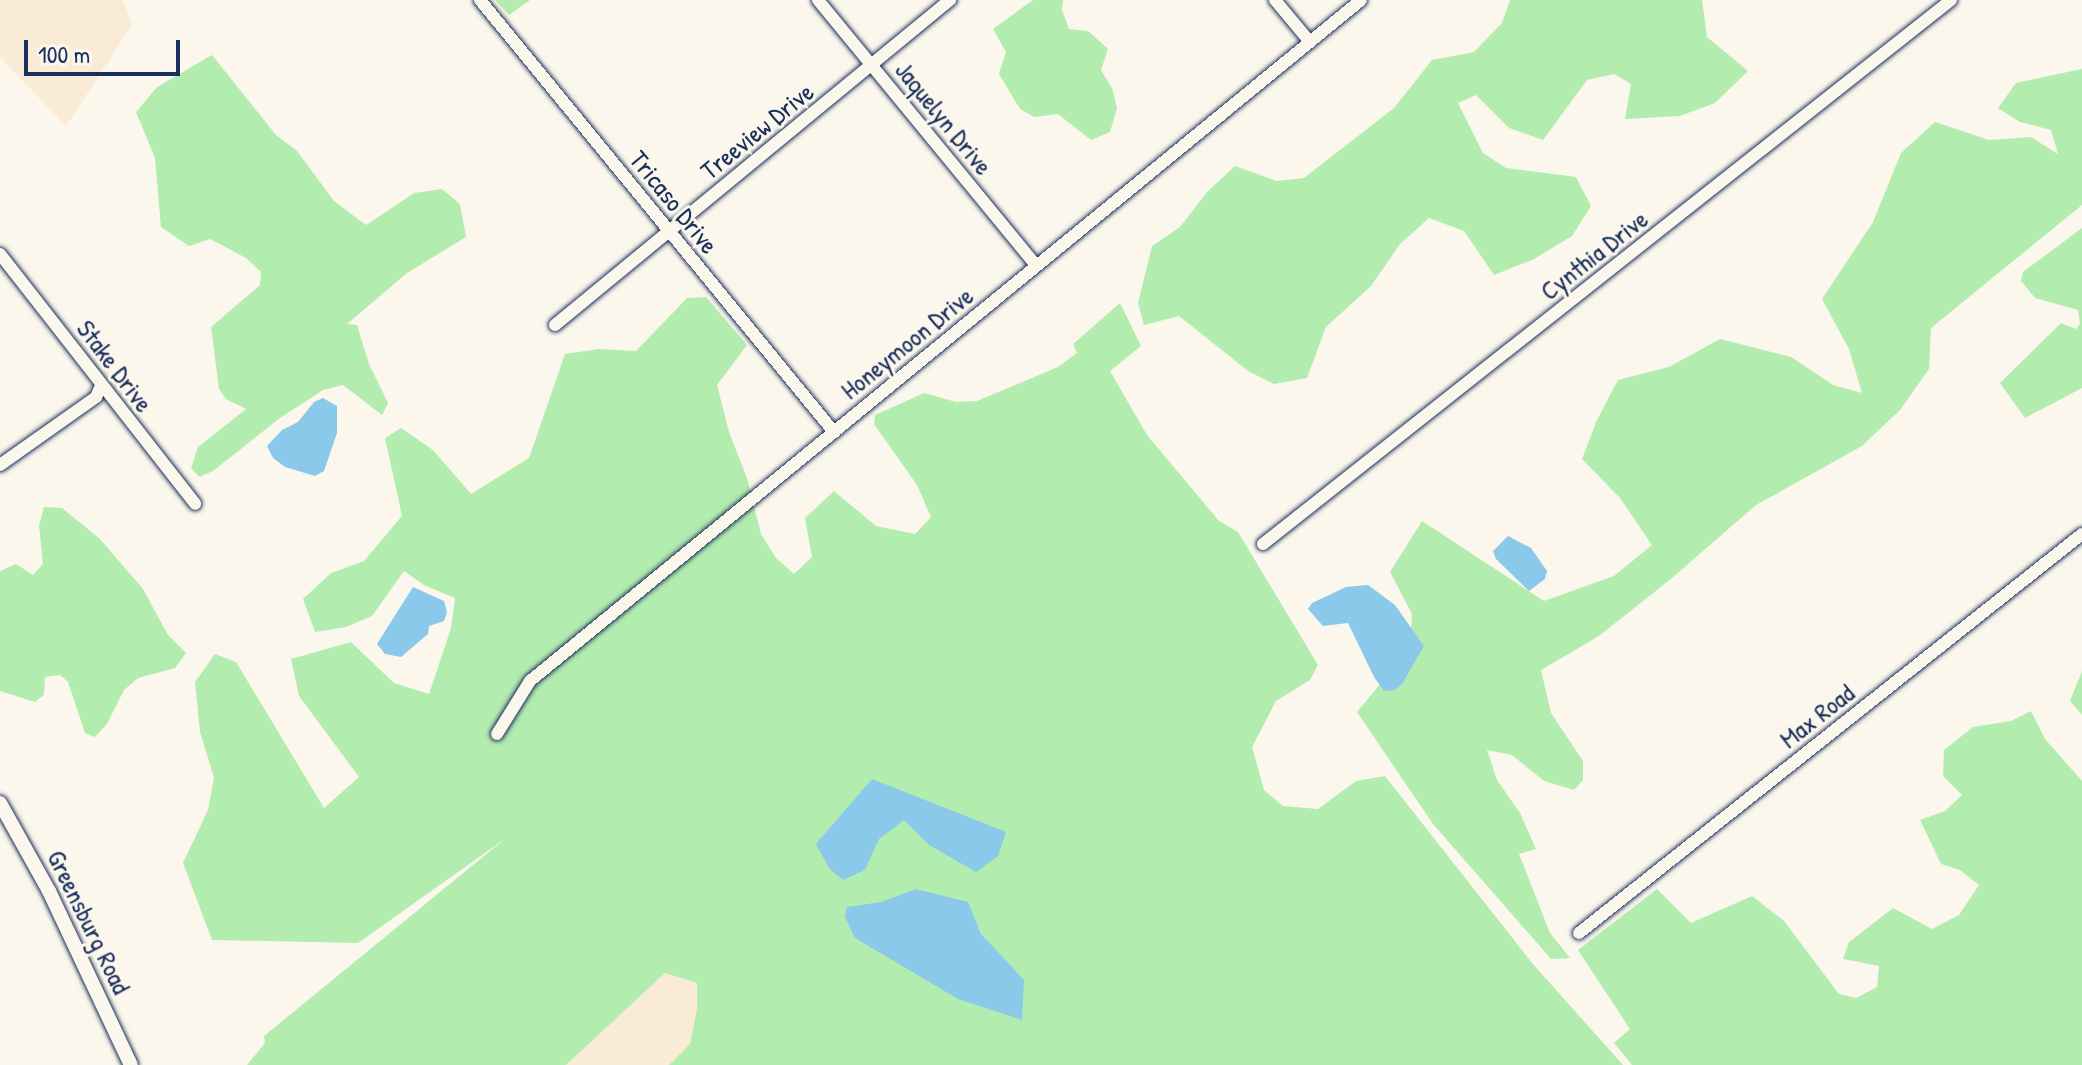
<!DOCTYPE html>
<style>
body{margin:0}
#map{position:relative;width:2082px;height:1065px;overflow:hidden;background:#fbf7ec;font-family:"Patrick Hand",sans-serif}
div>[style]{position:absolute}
.built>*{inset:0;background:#faebd7}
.green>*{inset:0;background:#b3ecaf}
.water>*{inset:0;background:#8ac9ea}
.roads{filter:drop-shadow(0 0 2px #1b2f5e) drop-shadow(0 0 2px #1b2f5e)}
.minor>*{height:12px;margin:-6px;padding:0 6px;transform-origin:6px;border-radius:6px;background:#fbf7ec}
.major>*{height:14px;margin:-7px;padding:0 7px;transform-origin:7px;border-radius:7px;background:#fbf7ec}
span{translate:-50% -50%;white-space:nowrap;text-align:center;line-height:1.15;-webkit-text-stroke:6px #fbf7ec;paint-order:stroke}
.street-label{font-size:26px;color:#1b2f5e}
.scale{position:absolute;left:24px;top:40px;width:156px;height:36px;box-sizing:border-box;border:4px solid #1b2f5e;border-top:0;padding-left:10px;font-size:24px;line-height:28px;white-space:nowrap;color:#1b2f5e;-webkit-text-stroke:6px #fbf7ec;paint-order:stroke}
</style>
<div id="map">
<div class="built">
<div style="clip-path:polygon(0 0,123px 0,132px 25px,66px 126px,0 57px)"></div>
<div style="clip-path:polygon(665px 973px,697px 983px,697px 1009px,690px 1044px,669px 1065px,566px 1065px)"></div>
</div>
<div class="green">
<div style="clip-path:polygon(495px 0,530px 0,509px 15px)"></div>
<div style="clip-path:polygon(1033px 0,1063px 0,1062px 10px,1069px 29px,1088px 31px,1108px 49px,1101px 70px,1112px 88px,1117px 108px,1110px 132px,1091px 140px,1058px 114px,1034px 117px,1020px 109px,999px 74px,1006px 52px,993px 29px)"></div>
<div style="clip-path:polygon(1510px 0,1702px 0,1707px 37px,1748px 71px,1715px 103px,1680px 116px,1625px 119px,1631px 84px,1614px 74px,1587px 80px,1543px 140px,1509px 128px,1476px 95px,1458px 103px,1483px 153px,1506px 168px,1576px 177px,1591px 206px,1572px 236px,1534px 259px,1494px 275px,1464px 231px,1429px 218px,1400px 244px,1371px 286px,1326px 327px,1307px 378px,1274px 384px,1248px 371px,1179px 316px,1144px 325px,1138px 303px,1152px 246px,1180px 227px,1208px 191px,1235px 166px,1277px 181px,1304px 178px,1394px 108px,1432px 60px,1474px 52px,1502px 23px)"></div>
<div style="clip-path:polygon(212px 55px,276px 135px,297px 151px,334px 201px,366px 225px,414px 193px,442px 189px,460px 204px,466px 237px,407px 273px,347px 324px,357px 325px,369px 364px,388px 403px,382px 415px,343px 385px,323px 390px,280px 418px,213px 471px,199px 477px,191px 468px,198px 447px,246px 409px,226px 399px,219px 389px,211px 327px,260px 285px,261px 272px,246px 258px,210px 239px,189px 246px,161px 227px,155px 158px,136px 112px,157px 87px)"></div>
<div style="clip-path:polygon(2082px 69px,2082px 205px,1931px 328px,1929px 369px,1900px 410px,1862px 446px,1756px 505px,1672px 578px,1599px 636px,1541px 670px,1551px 713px,1583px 761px,1583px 780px,1574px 790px,1544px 781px,1512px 755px,1487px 750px,1497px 780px,1520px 813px,1536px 849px,1519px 854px,1550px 933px,1570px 958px,1551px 959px,1433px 824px,1357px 712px,1410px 648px,1412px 614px,1390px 572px,1422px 521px,1544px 601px,1614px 576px,1652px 545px,1620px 498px,1582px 459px,1596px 422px,1618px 380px,1669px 367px,1720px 339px,1791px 357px,1833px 385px,1862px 393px,1849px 349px,1822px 299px,1873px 222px,1901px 153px,1935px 122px,1989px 140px,2031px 137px,2058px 154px,2051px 130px,2020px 122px,1998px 108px,2016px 83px)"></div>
<div style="clip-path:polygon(2082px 228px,2082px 388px,2025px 418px,2000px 383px,2061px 323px,2076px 329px,2080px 324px,2078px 310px,2035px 298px,2021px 281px,2023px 272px)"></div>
<div style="clip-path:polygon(706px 297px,747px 345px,717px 385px,729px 432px,747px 478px,761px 534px,776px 558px,794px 574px,812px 557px,805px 518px,834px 491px,876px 526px,915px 534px,931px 517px,917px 485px,874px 424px,875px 415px,924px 393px,956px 402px,977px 401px,1058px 367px,1077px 353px,1073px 344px,1120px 303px,1141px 346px,1110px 371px,1147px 435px,1219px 521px,1238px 532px,1318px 665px,1310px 680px,1276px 701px,1252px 747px,1264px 790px,1283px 806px,1318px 809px,1356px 781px,1385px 776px,1532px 963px,1623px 1065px,669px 1065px,690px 1044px,697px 1009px,697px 983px,665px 973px,566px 1065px,247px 1065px,265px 1043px,264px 1036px,506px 838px,358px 943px,212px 940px,183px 863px,208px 810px,214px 778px,200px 732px,195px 682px,215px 654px,236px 662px,324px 808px,359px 777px,299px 696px,291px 659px,351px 642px,394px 683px,429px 694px,451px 628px,455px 598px,424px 585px,404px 571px,372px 616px,346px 627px,315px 632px,303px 599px,331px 573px,364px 561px,402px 516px,385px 438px,401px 428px,433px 450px,471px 494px,529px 458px,565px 354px,599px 349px,636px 351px,687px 298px)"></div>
<div style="clip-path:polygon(44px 507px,62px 508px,100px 539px,143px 589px,168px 635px,186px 653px,175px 668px,138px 678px,124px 690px,107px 724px,95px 737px,85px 733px,68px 682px,60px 675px,45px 677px,44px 695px,35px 702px,0 691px,0 571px,16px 564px,33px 575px,43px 564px,39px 526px)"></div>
<div style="clip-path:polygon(2082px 671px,2082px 715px,2070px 701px)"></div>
<div style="clip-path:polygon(2031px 711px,2045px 739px,2082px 781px,2082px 1065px,1632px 1065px,1614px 1043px,1630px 1029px,1578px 950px,1657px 889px,1691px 923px,1752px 896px,1784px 921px,1839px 994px,1856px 998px,1877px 987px,1879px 966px,1843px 959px,1849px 942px,1893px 908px,1932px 929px,1959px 915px,1979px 885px,1960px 870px,1941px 864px,1920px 820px,1945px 811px,1962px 795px,1943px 776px,1944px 750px,1973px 727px,2011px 721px)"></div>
</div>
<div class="water">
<div style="clip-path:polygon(323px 398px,337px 406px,337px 433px,324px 471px,315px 476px,285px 467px,273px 458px,267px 446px,282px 430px,298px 422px,314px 402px)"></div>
<div style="clip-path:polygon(1508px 536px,1531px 548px,1547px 571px,1545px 579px,1529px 591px,1496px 559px,1493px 551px)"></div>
<div style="clip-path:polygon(1368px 585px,1395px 605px,1424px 646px,1402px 684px,1394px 690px,1384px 691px,1374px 677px,1348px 623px,1323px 626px,1308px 609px,1312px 603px,1346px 587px)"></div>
<div style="clip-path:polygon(413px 587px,444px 601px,447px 612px,444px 621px,429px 626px,428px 634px,401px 657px,385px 654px,377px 644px)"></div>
<div style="clip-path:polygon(872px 779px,1006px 832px,998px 856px,976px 872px,929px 845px,904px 820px,879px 839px,865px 870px,843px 880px,829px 868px,816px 844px)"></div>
<div style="clip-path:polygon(916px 889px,968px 902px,981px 934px,1024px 980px,1022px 1020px,958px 999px,855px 938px,845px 917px,847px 907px,881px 902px)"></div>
</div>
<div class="roads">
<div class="minor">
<div style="left:480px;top:0;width:559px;rotate:50.67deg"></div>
<div style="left:818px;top:0;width:343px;rotate:50.6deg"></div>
<div style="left:1275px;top:0;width:55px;rotate:50.2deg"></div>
<div style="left:0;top:254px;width:317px;rotate:52deg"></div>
<div style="left:555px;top:325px;width:512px;rotate:-39.45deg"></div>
<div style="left:0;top:465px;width:118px;rotate:-35.3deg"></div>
<div style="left:96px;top:397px;width:12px;rotate:-66deg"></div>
<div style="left:1263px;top:544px;width:877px;rotate:-38.33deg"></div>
<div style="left:497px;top:734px;width:62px;rotate:-58.1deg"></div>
<div style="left:530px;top:681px;width:1074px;rotate:-39.33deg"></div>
<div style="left:1579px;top:933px;width:642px;rotate:-38.42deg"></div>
</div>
<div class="major">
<div style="left:0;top:803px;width:101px;rotate:60.9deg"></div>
<div style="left:49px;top:891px;width:192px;rotate:64.8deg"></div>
</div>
</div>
<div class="street-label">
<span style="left:944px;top:118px;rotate:51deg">Jaquelyn Drive</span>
<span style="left:757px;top:131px;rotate:-39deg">Treeview Drive</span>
<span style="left:674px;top:202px;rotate:51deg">Tricaso Drive</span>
<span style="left:1594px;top:255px;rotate:-38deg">Cynthia Drive</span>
<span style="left:907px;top:343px;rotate:-39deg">Honeymoon Drive</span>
<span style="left:115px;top:366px;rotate:53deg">Stake Drive</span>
<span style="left:1817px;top:716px;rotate:-38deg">Max Road</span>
<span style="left:89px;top:922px;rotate:64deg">Greensburg Road</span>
</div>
<div class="scale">100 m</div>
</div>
